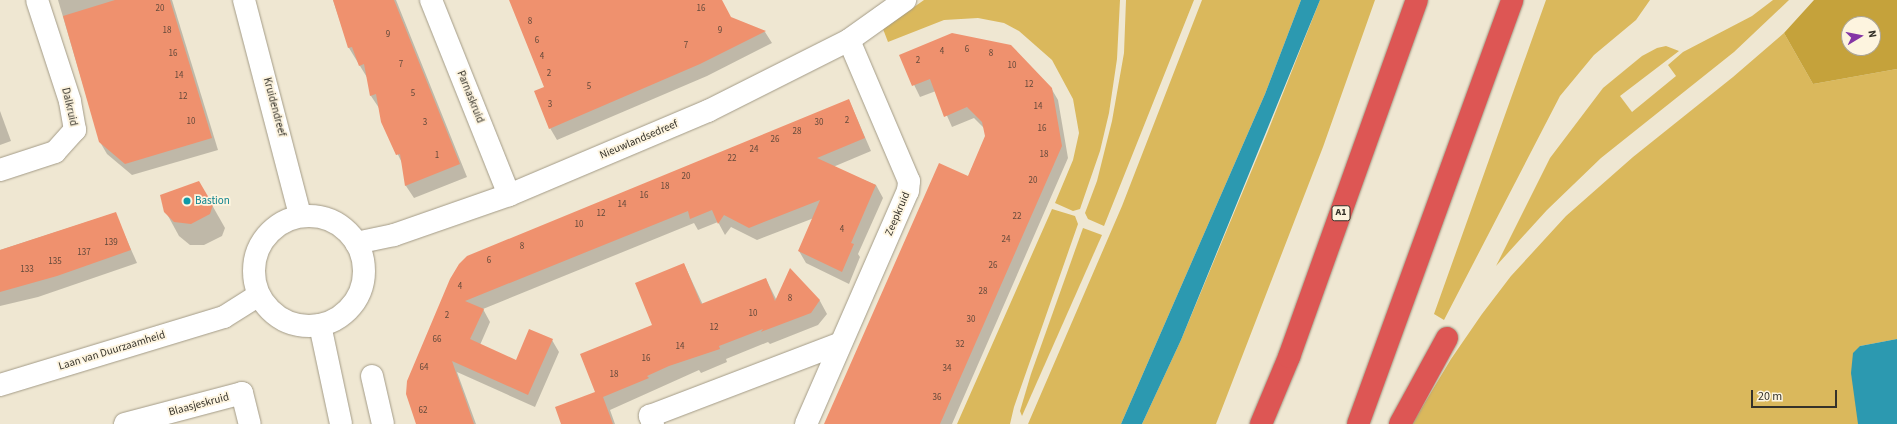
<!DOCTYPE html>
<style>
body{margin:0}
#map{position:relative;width:1897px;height:424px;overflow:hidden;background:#efe7d2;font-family:"Source Sans 3",sans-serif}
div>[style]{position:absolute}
.green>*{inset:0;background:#dab85c}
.forest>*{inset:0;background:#c5a23b}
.water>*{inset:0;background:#2c99b0}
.shadow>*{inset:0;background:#0003}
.building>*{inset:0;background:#ef916e}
.roads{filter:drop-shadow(0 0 1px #a39b87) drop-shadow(0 0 1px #a39b87)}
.minor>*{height:22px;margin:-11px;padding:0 11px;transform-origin:11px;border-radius:11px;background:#fff}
.minor>.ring{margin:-11px;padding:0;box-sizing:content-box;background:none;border:22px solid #fff;border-radius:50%}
.highway>*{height:22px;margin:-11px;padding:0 11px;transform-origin:11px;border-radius:11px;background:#dd5654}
.dots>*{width:11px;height:11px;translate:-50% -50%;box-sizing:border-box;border:2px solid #fdf4df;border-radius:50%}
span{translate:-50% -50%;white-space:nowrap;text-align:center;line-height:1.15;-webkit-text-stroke:3.5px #fdf4df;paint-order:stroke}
.number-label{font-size:9px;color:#644a3b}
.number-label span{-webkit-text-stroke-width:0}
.shield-label span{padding:1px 3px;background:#fdf4df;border:1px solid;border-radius:3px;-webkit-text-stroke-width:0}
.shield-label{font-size:10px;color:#35322a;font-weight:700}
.street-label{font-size:11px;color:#35322a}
.culture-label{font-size:11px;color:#0d838f}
.left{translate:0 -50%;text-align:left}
.north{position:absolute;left:1841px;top:16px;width:40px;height:40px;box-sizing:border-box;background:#fdf4df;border:1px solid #ada697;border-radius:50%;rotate:80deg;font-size:11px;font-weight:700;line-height:16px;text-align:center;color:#35322a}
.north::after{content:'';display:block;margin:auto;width:14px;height:18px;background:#8535a5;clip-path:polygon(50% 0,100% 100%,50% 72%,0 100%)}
.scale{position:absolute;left:1751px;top:390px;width:86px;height:18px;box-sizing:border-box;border:2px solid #35322a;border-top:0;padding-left:5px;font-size:12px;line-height:14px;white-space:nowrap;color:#35322a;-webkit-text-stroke:3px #fdf4df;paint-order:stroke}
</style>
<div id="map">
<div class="green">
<div style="clip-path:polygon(924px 0,1120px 0,1117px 59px,1109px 113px,1100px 151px,1080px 209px,1073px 211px,1055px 203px,1073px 160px,1079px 133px,1073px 99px,1052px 60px,1019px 31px,1004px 23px,978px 18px,944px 20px,888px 42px,883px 29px)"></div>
<div style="clip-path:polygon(1126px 0,1194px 0,1104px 226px,1088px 219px,1085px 213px,1097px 181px,1112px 121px,1124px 53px)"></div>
<div style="clip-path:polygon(1202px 0,1301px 0,1265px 94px,1121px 424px,1028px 424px,1122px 206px)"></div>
<div style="clip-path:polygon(1320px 0,1375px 0,1323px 147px,1216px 424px,1142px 424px,1181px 340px,1266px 136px)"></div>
<div style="clip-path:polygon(1546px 0,1650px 0,1636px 20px,1594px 55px,1560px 96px,1444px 320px,1434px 314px)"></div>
<div style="clip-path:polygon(1773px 0,1789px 0,1734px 52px,1601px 158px,1547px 210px,1496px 266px,1550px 158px,1603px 88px,1642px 56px,1657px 48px,1666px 46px,1679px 51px,1620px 96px,1632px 112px,1676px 76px,1668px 65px,1683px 52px,1752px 16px)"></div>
<div style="clip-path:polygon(1784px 33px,1813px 84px,1897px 69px,1897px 339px,1860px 346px,1858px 424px,1412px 424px,1451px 359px,1482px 314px,1511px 276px,1566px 216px,1633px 157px,1733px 77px)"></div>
<div style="clip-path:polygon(1052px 209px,1075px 216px,1078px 224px,1014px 407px,1010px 424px,957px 424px)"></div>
<div style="clip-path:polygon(1083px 228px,1102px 235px,1022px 416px,1020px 411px,1031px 374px)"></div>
</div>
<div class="forest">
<div style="clip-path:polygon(evenodd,1814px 0,1897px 0,1897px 69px,1813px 84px,1784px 33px,1814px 0,1849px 24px,1873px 24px,1873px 48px,1849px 48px,1849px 24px)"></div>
</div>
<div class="water">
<div style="clip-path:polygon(1301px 0,1320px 0,1181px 340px,1142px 424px,1121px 424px,1265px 94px)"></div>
<div style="clip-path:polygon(1897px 339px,1897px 424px,1858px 424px,1851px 373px,1853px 353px,1860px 346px)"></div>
</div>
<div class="shadow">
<div style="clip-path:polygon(58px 0,172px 0,218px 150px,132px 175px,107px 154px,100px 142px)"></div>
<div style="clip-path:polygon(333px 0,396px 0,467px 177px,414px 198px,406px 186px,403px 165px,382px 122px,379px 108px,371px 96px,368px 79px,349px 48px)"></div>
<div style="clip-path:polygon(510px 0,710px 0,731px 18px,765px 32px,772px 43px,707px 76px,557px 140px,550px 128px,545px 88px)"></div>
<div style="clip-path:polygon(900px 56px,1051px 88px,1058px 100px,1068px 158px,952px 424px,825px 424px,968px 177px,986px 136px,984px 128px,974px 118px,952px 127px,936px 91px,920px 97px)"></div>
<div style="clip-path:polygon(849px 100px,871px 151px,833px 167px,876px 185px,883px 198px,858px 254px,860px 257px,849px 284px,806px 263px,799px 251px,814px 218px,757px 240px,731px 227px,725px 235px,718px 222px,698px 230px,694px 223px,483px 309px,490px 322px,480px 345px,517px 361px,552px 340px,559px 352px,535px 407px,457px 372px,476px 424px,418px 424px,451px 279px)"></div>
<div style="clip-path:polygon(0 111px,11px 141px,0 145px)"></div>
<div style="clip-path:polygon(199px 182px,225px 228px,222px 236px,204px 245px,190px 245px,179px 236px,167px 214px)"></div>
<div style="clip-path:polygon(115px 213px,137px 263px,38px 297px,0 306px,0 250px)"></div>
<div style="clip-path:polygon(684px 264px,703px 305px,766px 279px,777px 301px,790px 270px,820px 301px,827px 314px,818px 325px,770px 344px,768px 342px,726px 359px,727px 362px,701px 373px,699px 370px,610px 410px,615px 424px,563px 424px,596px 392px,653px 325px)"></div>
</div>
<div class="building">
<div style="clip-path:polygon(115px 0,170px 0,212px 138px,125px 164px,99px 142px,63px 16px)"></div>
<div style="clip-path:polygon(333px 0,394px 0,460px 164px,405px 186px,400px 154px,396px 155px,381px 122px,376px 94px,370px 96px,364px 64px,359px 66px,352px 47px,348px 48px)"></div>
<div style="clip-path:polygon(509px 0,722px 0,731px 17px,766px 31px,700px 64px,549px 129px,534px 91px,544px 87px)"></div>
<div style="clip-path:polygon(952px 33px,1011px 45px,1052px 88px,1062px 146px,940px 424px,824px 424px,939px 163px,968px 176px,985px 136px,982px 122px,967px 107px,944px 117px,930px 79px,912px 86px,899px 55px)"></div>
<div style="clip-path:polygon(849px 99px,865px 138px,817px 158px,876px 185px,851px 243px,854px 244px,842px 272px,798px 251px,820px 200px,749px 228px,724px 215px,718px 224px,712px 210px,690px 219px,688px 211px,465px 301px,484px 309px,470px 339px,516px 360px,529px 329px,553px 339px,528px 395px,452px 361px,474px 424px,416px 424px,406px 394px,407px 381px,450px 279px,459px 264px,467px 256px)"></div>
<div style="clip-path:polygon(199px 181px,213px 205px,210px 214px,191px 224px,174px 222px,164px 212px,160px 195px)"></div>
<div style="clip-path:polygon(116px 212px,131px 250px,57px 276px,0 292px,0 250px)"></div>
<div style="clip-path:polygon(684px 263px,701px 304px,766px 278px,775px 301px,790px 268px,820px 300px,811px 313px,761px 332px,763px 329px,719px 346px,720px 349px,669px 366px,647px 376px,649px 378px,603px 397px,613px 424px,561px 424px,555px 407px,595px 392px,580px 354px,652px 325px,635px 283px)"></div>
</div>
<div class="roads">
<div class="minor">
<div style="left:244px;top:0;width:222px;rotate:75.4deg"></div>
<div style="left:431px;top:0;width:210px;rotate:68.2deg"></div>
<div style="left:0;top:170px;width:58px;rotate:-18.1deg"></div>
<div style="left:55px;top:152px;width:30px;rotate:-48deg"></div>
<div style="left:75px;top:130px;width:29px;rotate:-100deg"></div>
<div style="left:70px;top:101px;width:106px;rotate:-108.1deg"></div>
<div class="ring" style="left:254px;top:216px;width:88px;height:88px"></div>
<div style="left:356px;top:243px;width:39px;rotate:-12deg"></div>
<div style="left:394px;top:235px;width:122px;rotate:-19.2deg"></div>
<div style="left:509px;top:195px;width:216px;rotate:-22.9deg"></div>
<div style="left:708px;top:111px;width:158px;rotate:-26.7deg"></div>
<div style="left:849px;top:40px;width:69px;rotate:-35.5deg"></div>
<div style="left:320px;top:325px;width:101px;rotate:78deg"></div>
<div style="left:372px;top:376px;width:49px;rotate:77.1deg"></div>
<div style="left:0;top:385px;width:234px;rotate:-16.9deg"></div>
<div style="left:224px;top:317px;width:41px;rotate:-32.2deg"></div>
<div style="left:125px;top:424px;width:121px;rotate:-14.8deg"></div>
<div style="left:242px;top:393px;width:32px;rotate:76deg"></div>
<div style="left:653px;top:424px;width:9px;rotate:-111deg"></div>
<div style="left:650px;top:416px;width:204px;rotate:-20.9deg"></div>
<div style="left:806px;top:424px;width:254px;rotate:-66.4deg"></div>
<div style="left:908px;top:191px;width:10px;rotate:-84deg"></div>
<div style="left:909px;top:181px;width:153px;rotate:-113.1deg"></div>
</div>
<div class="highway">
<div style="left:1261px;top:424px;width:73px;rotate:-67.3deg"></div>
<div style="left:1289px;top:357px;width:379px;rotate:-70.3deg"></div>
<div style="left:1358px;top:424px;width:451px;rotate:-70deg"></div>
<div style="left:1400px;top:424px;width:98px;rotate:-61.3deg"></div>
</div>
</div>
<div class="dots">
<div style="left:187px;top:201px;background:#0f9aa8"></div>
</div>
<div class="number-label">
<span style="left:160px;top:9px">20</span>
<span style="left:701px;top:9px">16</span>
<span style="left:530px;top:22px">8</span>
<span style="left:167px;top:31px">18</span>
<span style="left:720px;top:31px">9</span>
<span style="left:388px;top:35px">9</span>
<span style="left:537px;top:41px">6</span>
<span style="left:686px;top:46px">7</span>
<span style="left:967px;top:50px">6</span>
<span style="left:942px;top:52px">4</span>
<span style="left:173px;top:54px">16</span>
<span style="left:991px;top:54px">8</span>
<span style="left:542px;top:57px">4</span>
<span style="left:918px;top:61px">2</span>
<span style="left:401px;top:65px">7</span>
<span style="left:1012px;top:66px">10</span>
<span style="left:549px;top:74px">2</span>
<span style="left:179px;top:76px">14</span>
<span style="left:1029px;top:85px">12</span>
<span style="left:589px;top:87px">5</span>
<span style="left:413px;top:94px">5</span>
<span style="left:183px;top:97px">12</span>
<span style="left:550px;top:105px">3</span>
<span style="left:1038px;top:107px">14</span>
<span style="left:847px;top:121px">2</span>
<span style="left:191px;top:122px">10</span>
<span style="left:425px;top:123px">3</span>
<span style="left:819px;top:123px">30</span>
<span style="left:1042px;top:129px">16</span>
<span style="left:797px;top:132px">28</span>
<span style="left:775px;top:140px">26</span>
<span style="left:754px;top:150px">24</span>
<span style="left:1044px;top:155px">18</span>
<span style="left:437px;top:156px">1</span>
<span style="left:732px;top:159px">22</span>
<span style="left:686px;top:177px">20</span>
<span style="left:1033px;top:181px">20</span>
<span style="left:665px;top:187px">18</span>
<span style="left:644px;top:196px">16</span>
<span style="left:622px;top:205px">14</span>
<span style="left:601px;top:214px">12</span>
<span style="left:1017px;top:217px">22</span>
<span style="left:579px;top:225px">10</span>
<span style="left:842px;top:230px">4</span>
<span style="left:1006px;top:240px">24</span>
<span style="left:111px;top:243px">139</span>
<span style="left:522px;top:247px">8</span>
<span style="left:84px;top:253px">137</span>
<span style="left:489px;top:261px">6</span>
<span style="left:55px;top:262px">135</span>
<span style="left:993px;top:266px">26</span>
<span style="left:27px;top:270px">133</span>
<span style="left:460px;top:287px">4</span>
<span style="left:983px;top:292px">28</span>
<span style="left:790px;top:299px">8</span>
<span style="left:753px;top:314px">10</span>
<span style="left:447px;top:316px">2</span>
<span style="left:971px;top:320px">30</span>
<span style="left:714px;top:328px">12</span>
<span style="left:437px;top:340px">66</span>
<span style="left:960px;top:345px">32</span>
<span style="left:680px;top:347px">14</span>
<span style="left:646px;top:359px">16</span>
<span style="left:424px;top:368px">64</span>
<span style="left:947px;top:369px">34</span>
<span style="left:614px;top:375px">18</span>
<span style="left:937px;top:398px">36</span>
<span style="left:423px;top:411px">62</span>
</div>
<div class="shield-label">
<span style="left:1341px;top:213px">A1</span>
</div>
<div class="street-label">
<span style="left:470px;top:97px;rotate:68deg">Parnaskruid</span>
<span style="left:69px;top:107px;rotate:77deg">Dalkruid</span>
<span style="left:274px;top:107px;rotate:75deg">Kruidendreef</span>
<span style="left:639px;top:140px;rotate:-23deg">Nieuwlandsedreef</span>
<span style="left:898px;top:214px;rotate:-67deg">Zeepkruid</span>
<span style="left:112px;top:351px;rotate:-17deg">Laan van Duurzaamheid</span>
<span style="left:199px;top:405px;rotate:-15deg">Blaasjeskruid</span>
</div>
<div class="culture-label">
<span class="left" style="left:195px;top:201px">Bastion</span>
</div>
<div class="north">N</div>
<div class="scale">20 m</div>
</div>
